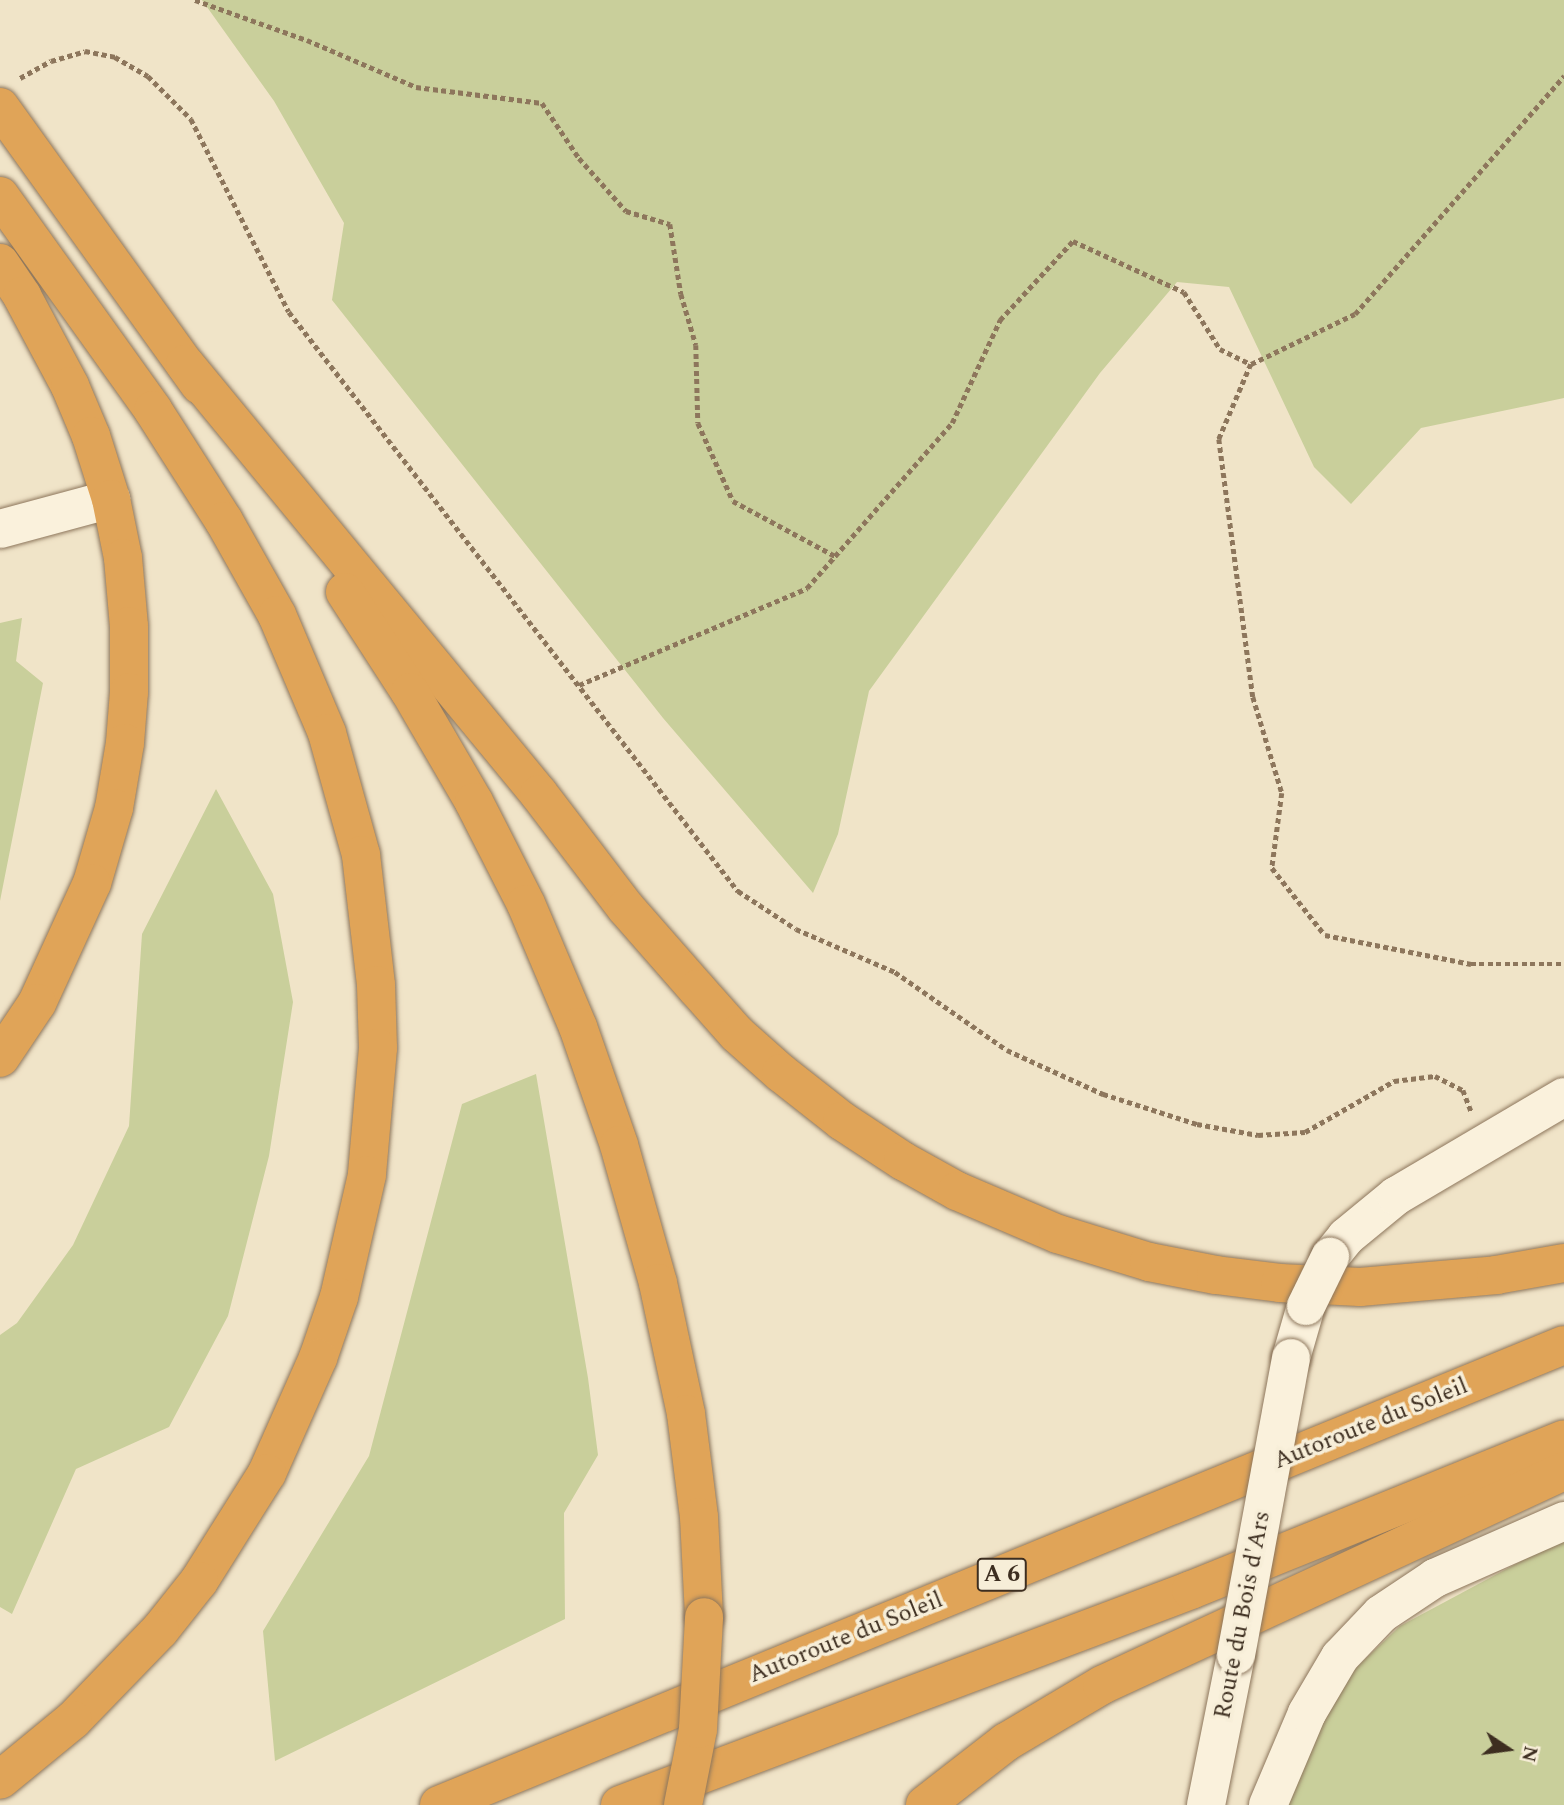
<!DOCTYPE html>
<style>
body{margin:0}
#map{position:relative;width:1564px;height:1805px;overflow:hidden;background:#f0e4c8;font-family:Spectral,serif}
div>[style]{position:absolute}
.green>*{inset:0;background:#c9cf9b}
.path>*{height:4.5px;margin-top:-2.25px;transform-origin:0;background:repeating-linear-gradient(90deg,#8d765c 0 5px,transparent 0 8.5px)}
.roads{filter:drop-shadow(0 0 2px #8d765c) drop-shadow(0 0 2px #8d765c)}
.minor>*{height:38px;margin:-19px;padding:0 19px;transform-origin:19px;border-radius:19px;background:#faf1dc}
.highway>*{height:38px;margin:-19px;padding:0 19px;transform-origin:19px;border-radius:19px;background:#e0a458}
.bridges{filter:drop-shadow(0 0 2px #8d765c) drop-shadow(0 0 2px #8d765c)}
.minor-bridge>*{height:38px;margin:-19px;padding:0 19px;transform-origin:19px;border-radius:19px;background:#faf1dc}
.highway-bridge>*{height:38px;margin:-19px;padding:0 19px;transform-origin:19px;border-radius:19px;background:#e0a458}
span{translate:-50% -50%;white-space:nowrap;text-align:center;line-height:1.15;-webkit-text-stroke:7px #f7eed8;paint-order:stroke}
.shield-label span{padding:2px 5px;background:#f7eed8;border:2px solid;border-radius:5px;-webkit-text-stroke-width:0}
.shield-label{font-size:23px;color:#3d2e20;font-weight:700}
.street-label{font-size:24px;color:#3d2e20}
.north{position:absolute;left:1473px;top:1714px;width:70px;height:70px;-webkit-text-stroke:5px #f7eed8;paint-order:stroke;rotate:103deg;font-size:19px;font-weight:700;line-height:28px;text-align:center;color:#3d2e20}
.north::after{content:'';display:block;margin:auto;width:24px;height:32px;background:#3d2e20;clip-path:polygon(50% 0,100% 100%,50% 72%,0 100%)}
</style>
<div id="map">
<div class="green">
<div style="clip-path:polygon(202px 0,1564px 0,1564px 398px,1421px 428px,1351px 504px,1314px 467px,1229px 287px,1177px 282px,1100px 373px,869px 691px,838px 834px,813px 893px,663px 718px,332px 300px,344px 223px,274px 101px)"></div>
<div style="clip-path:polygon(22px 618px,16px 661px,43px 683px,0 901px,0 623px)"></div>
<div style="clip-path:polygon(216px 789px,273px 894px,293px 1002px,269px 1156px,228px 1316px,169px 1427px,76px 1469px,12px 1614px,0 1607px,0 1335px,17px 1323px,73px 1245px,129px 1126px,142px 934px)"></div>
<div style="clip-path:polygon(536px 1074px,588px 1378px,598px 1455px,564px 1513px,565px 1619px,275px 1761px,263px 1631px,369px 1456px,462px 1104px)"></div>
<div style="clip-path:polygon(1564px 1538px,1564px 1805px,1280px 1805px,1338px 1685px,1400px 1626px)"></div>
</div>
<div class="path">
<div style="left:195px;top:0;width:119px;rotate:19.7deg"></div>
<div style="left:307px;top:40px;width:119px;rotate:23.3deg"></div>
<div style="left:416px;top:87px;width:127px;rotate:7.2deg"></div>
<div style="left:542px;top:103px;width:66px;rotate:56.1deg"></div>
<div style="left:579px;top:158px;width:71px;rotate:48.4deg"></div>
<div style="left:626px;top:211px;width:46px;rotate:16.5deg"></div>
<div style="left:670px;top:224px;width:71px;rotate:81.1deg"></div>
<div style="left:681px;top:294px;width:53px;rotate:73.6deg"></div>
<div style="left:696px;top:345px;width:78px;rotate:88.5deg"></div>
<div style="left:698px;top:423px;width:85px;rotate:65.8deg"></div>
<div style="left:733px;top:501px;width:116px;rotate:28.3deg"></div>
<div style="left:20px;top:78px;width:35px;rotate:-29deg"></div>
<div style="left:51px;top:61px;width:35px;rotate:-16deg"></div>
<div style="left:85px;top:51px;width:31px;rotate:11deg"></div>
<div style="left:115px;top:57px;width:38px;rotate:30deg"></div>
<div style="left:148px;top:76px;width:61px;rotate:45deg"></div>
<div style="left:191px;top:119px;width:216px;rotate:63.1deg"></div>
<div style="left:289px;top:312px;width:733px;rotate:52.21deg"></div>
<div style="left:738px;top:891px;width:69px;rotate:33.2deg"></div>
<div style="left:796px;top:929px;width:108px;rotate:23.5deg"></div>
<div style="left:895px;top:972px;width:136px;rotate:34.9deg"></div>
<div style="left:1007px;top:1050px;width:106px;rotate:24.6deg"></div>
<div style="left:1103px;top:1094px;width:99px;rotate:17.7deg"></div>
<div style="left:1197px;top:1124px;width:62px;rotate:10.2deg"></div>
<div style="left:1258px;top:1135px;width:47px;rotate:-3.7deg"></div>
<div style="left:1305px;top:1132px;width:103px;rotate:-29.8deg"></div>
<div style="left:1394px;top:1081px;width:41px;rotate:-7deg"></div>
<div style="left:1435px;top:1076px;width:31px;rotate:27deg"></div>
<div style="left:1463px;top:1090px;width:25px;rotate:69deg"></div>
<div style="left:1251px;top:364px;width:82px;rotate:113.1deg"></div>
<div style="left:1219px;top:439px;width:260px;rotate:82.5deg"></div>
<div style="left:1253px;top:697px;width:100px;rotate:73.2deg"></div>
<div style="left:1282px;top:793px;width:76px;rotate:97.6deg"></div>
<div style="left:1272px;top:868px;width:85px;rotate:51.7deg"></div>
<div style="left:1325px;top:935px;width:149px;rotate:11.2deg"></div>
<div style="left:1471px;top:964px;width:93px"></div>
<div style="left:579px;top:685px;width:248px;rotate:-23deg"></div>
<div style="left:807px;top:588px;width:220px;rotate:-48.7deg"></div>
<div style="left:952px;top:423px;width:114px;rotate:-65deg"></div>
<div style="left:1000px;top:320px;width:108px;rotate:-47.3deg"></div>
<div style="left:1073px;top:241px;width:122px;rotate:24.7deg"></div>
<div style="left:1184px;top:292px;width:67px;rotate:57.7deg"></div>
<div style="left:1220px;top:349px;width:34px;rotate:26deg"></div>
<div style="left:1251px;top:364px;width:115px;rotate:-25.7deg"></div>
<div style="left:1355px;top:314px;width:317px;rotate:-48.7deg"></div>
</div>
<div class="roads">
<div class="minor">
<div style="left:0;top:529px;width:115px;rotate:-15.1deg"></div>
<div style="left:1330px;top:1257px;width:26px;rotate:-51deg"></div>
<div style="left:1346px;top:1237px;width:65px;rotate:-39.4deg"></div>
<div style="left:1396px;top:1196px;width:195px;rotate:-30.5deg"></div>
<div style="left:1291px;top:1358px;width:54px;rotate:-73.9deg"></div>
<div style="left:1206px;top:1805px;width:153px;rotate:-78.7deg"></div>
<div style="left:1268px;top:1805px;width:100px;rotate:-67deg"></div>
<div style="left:1307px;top:1713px;width:65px;rotate:-59.5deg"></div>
<div style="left:1340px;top:1657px;width:59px;rotate:-46.4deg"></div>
<div style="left:1381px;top:1614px;width:65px;rotate:-33.7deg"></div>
<div style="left:1435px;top:1578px;width:141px;rotate:-23.8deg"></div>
</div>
<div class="highway">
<div style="left:0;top:107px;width:342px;rotate:54.3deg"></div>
<div style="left:0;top:196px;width:263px;rotate:54.4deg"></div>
<div style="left:153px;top:410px;width:132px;rotate:57.4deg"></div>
<div style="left:224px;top:521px;width:108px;rotate:60.6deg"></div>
<div style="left:277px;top:615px;width:128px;rotate:67deg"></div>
<div style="left:327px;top:733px;width:127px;rotate:74.4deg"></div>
<div style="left:361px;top:855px;width:131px;rotate:83.4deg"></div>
<div style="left:376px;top:985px;width:63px;rotate:88.2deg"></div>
<div style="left:378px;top:1048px;width:127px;rotate:95deg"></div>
<div style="left:367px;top:1175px;width:125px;rotate:102.9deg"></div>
<div style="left:339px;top:1297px;width:65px;rotate:109deg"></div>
<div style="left:318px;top:1358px;width:126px;rotate:113.9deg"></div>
<div style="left:267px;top:1473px;width:128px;rotate:122.2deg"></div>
<div style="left:199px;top:1581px;width:63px;rotate:128.5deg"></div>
<div style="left:160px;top:1630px;width:125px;rotate:134deg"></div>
<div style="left:73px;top:1720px;width:94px;rotate:140.6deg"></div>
<div style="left:0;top:263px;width:40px;rotate:56deg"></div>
<div style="left:22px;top:296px;width:102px;rotate:61.9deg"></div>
<div style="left:70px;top:386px;width:54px;rotate:67.2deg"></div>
<div style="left:91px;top:436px;width:66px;rotate:72.4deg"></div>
<div style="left:111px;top:499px;width:60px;rotate:78.5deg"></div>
<div style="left:123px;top:558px;width:68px;rotate:85deg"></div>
<div style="left:129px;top:626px;width:66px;rotate:90deg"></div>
<div style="left:129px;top:692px;width:51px;rotate:94.5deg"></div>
<div style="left:125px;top:743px;width:66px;rotate:99.6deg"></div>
<div style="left:114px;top:808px;width:78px;rotate:106.3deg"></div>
<div style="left:92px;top:883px;width:132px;rotate:114.6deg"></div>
<div style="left:37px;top:1003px;width:66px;rotate:123.9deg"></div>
<div style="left:185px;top:364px;width:557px;rotate:50.54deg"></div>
<div style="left:539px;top:794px;width:143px;rotate:52.7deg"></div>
<div style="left:626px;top:908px;width:108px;rotate:48.8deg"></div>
<div style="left:697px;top:989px;width:60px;rotate:48.4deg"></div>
<div style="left:737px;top:1034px;width:59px;rotate:41.6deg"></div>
<div style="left:781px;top:1073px;width:78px;rotate:38.2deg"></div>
<div style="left:842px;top:1121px;width:73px;rotate:33.3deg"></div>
<div style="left:903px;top:1161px;width:62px;rotate:29.1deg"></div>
<div style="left:957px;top:1191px;width:110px;rotate:23.1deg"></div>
<div style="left:1058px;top:1234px;width:95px;rotate:17.1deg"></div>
<div style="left:1149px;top:1262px;width:68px;rotate:11deg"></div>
<div style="left:1216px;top:1275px;width:64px;rotate:7.1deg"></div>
<div style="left:1280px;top:1283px;width:80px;rotate:2.9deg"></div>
<div style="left:1360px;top:1287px;width:137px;rotate:-5deg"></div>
<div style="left:1496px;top:1275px;width:69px;rotate:-10deg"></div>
<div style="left:345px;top:592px;width:119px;rotate:57deg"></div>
<div style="left:410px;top:692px;width:127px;rotate:59.8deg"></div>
<div style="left:474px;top:802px;width:114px;rotate:63deg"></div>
<div style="left:526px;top:904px;width:134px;rotate:67.1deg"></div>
<div style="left:578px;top:1027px;width:125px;rotate:70.8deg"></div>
<div style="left:619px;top:1145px;width:143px;rotate:74.2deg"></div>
<div style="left:658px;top:1283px;width:134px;rotate:77.9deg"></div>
<div style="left:686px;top:1414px;width:104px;rotate:82.8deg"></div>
<div style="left:699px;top:1517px;width:100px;rotate:87.1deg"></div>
<div style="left:439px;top:1805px;width:1215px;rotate:-22.24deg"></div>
<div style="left:620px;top:1805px;width:610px;rotate:-20.63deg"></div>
<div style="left:1191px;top:1590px;width:402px;rotate:-22deg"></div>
<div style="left:925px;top:1805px;width:103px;rotate:-37.9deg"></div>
<div style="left:1006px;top:1742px;width:112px;rotate:-30.7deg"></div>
<div style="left:1102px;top:1685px;width:509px;rotate:-24.85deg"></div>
</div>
</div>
<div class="bridges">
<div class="minor-bridge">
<div style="left:1306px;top:1306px;width:55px;rotate:-63.9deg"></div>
<div style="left:1236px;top:1655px;width:302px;rotate:-79.5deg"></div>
</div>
<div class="highway-bridge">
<div style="left:683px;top:1805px;width:77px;rotate:-78.8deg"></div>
<div style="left:698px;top:1729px;width:112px;rotate:-86.9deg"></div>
</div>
</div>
<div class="shield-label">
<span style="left:1002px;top:1575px">A 6</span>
</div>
<div class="street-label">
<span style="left:1371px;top:1424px;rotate:-22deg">Autoroute du Soleil</span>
<span style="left:1243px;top:1615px;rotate:-79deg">Route du Bois d'Ars</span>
<span style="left:846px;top:1638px;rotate:-22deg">Autoroute du Soleil</span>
</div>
<div class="north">N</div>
</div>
